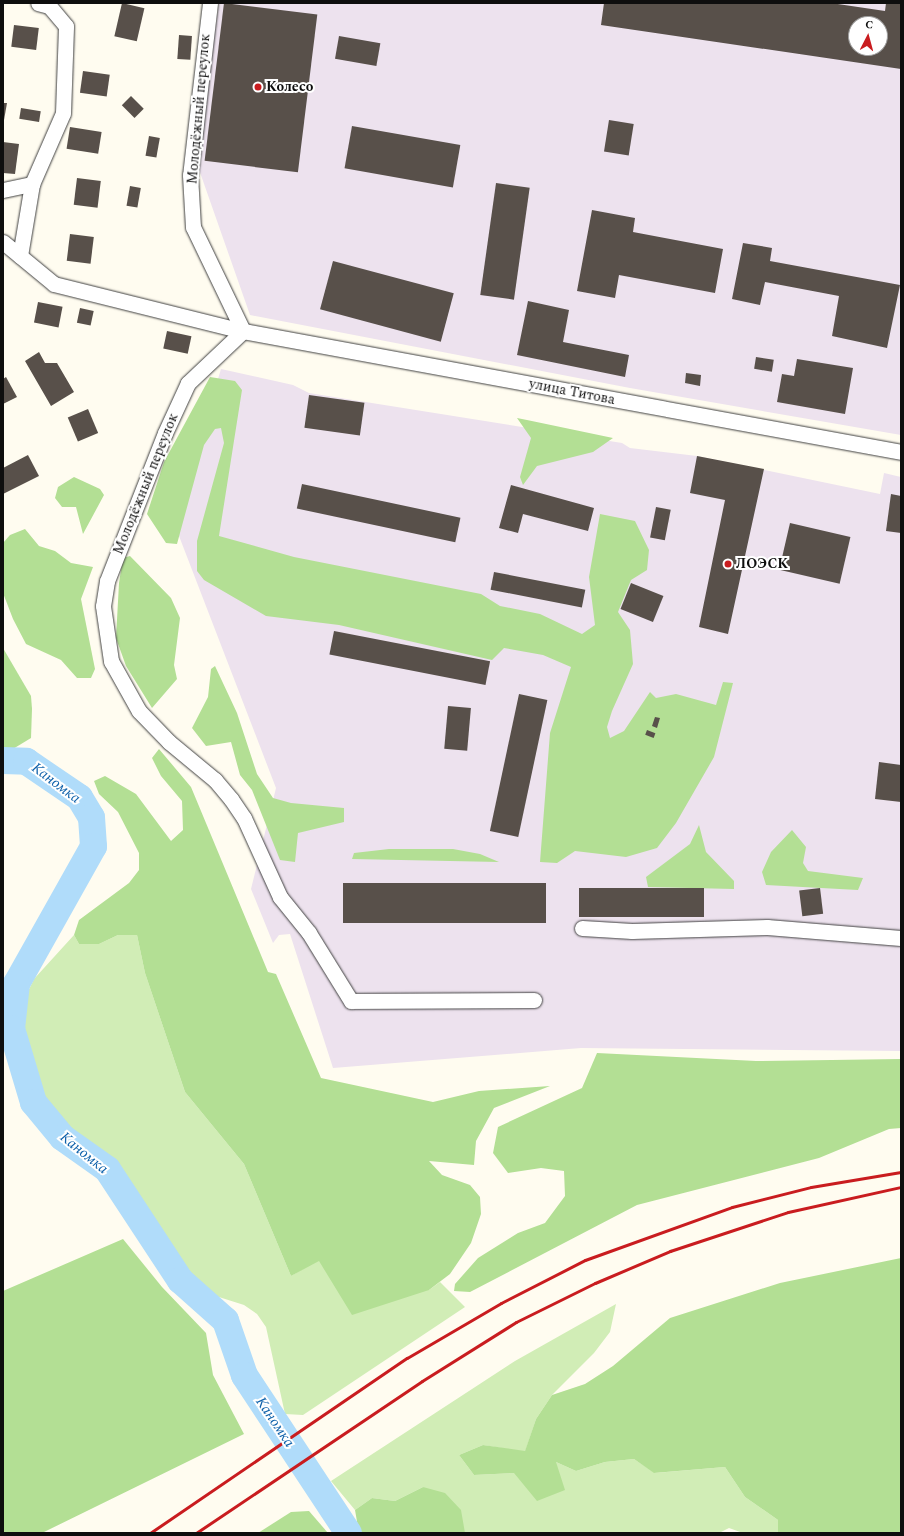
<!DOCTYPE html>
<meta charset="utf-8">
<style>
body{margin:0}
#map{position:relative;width:904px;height:1536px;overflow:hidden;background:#fffcf0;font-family:Spectral,serif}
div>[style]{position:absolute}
.industrial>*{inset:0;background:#ede2ee}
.green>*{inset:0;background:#d1edb6}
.forest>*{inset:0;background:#b3df94}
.river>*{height:27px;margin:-13.5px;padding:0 13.5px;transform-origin:13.5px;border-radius:13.5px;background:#b0dcfa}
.building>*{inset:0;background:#58504a;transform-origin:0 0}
.roads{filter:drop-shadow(0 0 1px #414141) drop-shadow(0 0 1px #414141)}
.minor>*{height:15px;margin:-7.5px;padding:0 7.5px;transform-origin:7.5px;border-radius:7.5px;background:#fff}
.rail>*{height:3px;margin:-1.5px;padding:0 1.5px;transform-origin:1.5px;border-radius:1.5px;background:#c91c1f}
.dots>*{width:11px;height:11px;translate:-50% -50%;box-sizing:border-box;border:2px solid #fff;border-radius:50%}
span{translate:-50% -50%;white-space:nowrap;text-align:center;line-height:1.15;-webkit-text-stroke:4px #fff;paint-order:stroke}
.poi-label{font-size:14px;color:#0e0e0e;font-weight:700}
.left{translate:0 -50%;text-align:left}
.street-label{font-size:14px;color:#0e0e0e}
.water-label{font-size:15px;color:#0e61aa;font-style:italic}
.frame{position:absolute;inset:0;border:4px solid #0e0e0e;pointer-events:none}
.north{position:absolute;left:848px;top:16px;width:40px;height:40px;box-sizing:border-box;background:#fff;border:1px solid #9f9f9f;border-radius:50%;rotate:6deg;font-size:11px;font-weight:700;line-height:16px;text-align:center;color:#0e0e0e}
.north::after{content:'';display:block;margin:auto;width:14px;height:18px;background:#c91c1f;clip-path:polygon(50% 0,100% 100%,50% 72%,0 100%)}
</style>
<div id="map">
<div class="industrial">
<div style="clip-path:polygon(evenodd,219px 3px,901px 3px,901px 435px,630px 388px,250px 315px,196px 161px,219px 3px,856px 24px,880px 24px,880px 48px,856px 48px,856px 24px)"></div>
<div style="clip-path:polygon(221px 369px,293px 385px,309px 393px,622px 443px,630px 448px,697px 456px,880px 494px,884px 473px,901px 477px,901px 1051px,581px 1048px,333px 1068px,290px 934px,279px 935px,273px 943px,251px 889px,276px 788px,174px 523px)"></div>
</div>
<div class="green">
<div style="clip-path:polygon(74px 935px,79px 944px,99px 944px,118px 935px,137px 935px,145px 973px,185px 1092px,244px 1164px,291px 1276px,318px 1260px,429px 1290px,440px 1282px,465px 1307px,303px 1415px,285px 1414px,266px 1327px,257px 1314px,244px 1305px,200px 1291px,177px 1270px,105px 1159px,59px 1131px,32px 1082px,22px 1047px,20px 1008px,34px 979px)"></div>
<div style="clip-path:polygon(616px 1304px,610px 1332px,594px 1353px,552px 1395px,536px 1419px,525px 1452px,483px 1445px,459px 1455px,474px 1475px,514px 1473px,556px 1462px,576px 1471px,605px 1462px,634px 1459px,655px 1473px,725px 1467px,745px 1497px,778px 1520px,778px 1533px,743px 1533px,729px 1528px,719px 1533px,465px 1533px,423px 1487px,395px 1501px,372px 1498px,355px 1510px,331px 1481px,515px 1361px)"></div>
</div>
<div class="forest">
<div style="clip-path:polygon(210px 377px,235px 381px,242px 390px,219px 536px,294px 557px,481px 594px,500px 606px,540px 614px,582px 634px,595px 625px,589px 577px,600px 514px,635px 521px,649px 550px,647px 570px,631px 580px,618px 612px,630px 630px,633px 664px,612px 711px,607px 727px,610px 738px,624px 731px,650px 692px,656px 698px,676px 694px,716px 705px,723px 682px,733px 683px,714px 757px,676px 823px,657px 848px,626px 857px,575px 851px,557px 863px,540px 862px,550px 733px,571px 667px,543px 655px,504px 648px,492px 660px,339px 625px,266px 616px,204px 580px,197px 571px,197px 541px,224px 443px,221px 428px,215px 429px,204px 445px,177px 544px,166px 543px,147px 514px,164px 462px)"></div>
<div style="clip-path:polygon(517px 418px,527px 420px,613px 438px,593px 452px,537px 466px,523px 485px,520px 477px,531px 438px)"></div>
<div style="clip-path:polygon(74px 477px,100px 489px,104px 495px,83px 534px,76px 507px,62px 507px,55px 498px,58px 487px)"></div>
<div style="clip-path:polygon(25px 529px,39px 546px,55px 551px,71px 563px,93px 567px,81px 599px,95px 669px,91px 678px,77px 678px,61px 660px,26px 644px,13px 619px,3px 593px,3px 543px,10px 535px)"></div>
<div style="clip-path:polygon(130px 556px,171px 598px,180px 618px,174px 665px,177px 679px,152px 708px,126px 666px,116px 638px,119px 583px,123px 558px)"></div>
<div style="clip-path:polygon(3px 648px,31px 696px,32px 709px,31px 738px,3px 755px)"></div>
<div style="clip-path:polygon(215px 666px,237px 713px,257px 774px,273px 798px,291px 803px,344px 808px,344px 822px,298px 833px,295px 862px,280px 860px,252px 790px,240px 775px,231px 742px,206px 746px,192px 728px,208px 697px,211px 669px)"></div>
<div style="clip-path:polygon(159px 749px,191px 787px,268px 972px,276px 974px,321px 1078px,433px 1102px,479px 1091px,550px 1086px,494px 1108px,476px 1141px,474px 1165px,429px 1161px,442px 1175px,470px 1185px,480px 1197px,481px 1214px,471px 1243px,450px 1274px,429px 1290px,352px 1315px,319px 1261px,291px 1276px,244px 1164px,185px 1092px,145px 973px,137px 935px,118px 935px,99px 944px,79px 944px,74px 935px,79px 920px,129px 883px,139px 870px,139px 853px,118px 812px,99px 794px,94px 781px,105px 776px,136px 794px,171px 841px,183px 830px,182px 801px,161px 776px,152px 758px)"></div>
<div style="clip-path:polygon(699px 825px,706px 852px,734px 881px,734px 889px,648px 887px,646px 877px,690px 844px)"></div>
<div style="clip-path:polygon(792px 830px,806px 847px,803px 863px,808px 871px,863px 878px,858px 890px,766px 885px,762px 872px,771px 852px)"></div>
<div style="clip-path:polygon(389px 849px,453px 849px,480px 854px,499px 862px,352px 859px,354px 853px)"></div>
<div style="clip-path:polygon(597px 1053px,756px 1061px,901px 1059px,901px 1128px,889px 1129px,819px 1158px,637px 1205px,470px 1292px,454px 1291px,455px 1284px,478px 1258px,518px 1233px,545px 1223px,565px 1196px,564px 1171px,541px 1168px,508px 1173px,493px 1153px,498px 1127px,582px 1088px)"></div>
<div style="clip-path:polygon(123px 1239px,162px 1287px,206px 1333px,213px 1375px,244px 1434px,42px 1533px,3px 1533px,3px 1291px)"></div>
<div style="clip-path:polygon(901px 1258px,901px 1533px,778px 1533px,778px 1520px,745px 1497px,725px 1467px,654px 1473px,634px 1459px,605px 1462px,576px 1471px,556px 1462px,565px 1490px,537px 1501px,514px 1473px,474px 1475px,459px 1455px,483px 1445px,525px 1451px,536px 1419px,552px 1395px,585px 1384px,613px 1366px,670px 1318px,780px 1283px)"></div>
<div style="clip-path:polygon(423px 1487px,445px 1493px,461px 1510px,465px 1533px,359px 1533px,355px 1510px,372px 1498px,395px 1501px)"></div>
<div style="clip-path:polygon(309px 1511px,328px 1533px,258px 1533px,291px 1512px)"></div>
</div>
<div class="river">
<div style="left:3px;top:760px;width:23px;rotate:2deg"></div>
<div style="left:26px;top:761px;width:64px;rotate:34.2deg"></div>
<div style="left:79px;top:797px;width:23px;rotate:59deg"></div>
<div style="left:91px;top:817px;width:29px;rotate:86deg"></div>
<div style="left:93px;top:846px;width:157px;rotate:119.3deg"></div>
<div style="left:16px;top:983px;width:45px;rotate:96.3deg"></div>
<div style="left:11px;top:1028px;width:77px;rotate:73.4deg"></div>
<div style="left:33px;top:1102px;width:45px;rotate:50.4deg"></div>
<div style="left:62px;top:1137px;width:55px;rotate:35.4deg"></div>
<div style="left:107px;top:1169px;width:133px;rotate:56.7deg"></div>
<div style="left:180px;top:1280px;width:60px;rotate:41.6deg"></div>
<div style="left:225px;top:1320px;width:58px;rotate:70.9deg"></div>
<div style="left:244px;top:1375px;width:189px;rotate:56.6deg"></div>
</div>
<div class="building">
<div style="left:122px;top:3px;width:23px;height:34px;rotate:13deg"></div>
<div style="left:224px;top:3px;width:94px;height:159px;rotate:7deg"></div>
<div style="clip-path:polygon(evenodd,604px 3px,831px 3px,885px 11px,886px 3px,901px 3px,901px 69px,601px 25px,604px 3px,856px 24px,880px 24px,880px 48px,856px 48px,856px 24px)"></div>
<div style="left:14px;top:25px;width:25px;height:22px;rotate:7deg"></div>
<div style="left:179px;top:35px;width:13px;height:24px;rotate:4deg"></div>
<div style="left:339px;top:36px;width:42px;height:23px;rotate:10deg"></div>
<div style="left:83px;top:71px;width:27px;height:22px;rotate:8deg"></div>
<div style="left:131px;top:96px;width:18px;height:13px;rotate:45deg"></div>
<div style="clip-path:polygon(3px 103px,7px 103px,4px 120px,3px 120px)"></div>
<div style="left:21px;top:108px;width:20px;height:11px;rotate:9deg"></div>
<div style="left:609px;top:120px;width:25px;height:32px;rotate:9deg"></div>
<div style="left:352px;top:126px;width:110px;height:43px;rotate:10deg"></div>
<div style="left:70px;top:127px;width:32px;height:22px;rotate:9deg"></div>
<div style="left:149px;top:136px;width:11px;height:20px;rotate:10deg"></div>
<div style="clip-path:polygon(3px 142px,19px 144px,15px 174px,3px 173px)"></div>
<div style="left:77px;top:178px;width:24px;height:27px;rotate:7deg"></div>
<div style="left:496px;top:183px;width:34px;height:113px;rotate:8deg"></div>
<div style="left:130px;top:186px;width:11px;height:20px;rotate:10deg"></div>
<div style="clip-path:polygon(592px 210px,635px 218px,633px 232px,723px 249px,715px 293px,619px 275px,615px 298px,577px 291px)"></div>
<div style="left:70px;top:234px;width:24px;height:27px;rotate:7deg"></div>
<div style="clip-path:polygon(743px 243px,772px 248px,770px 261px,900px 285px,887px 348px,832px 336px,839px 296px,765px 282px,760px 305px,732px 299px)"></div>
<div style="left:333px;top:261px;width:125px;height:50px;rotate:15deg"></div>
<div style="clip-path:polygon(528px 301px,569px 310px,563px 342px,629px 355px,625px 377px,517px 355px)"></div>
<div style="left:38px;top:302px;width:25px;height:21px;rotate:11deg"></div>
<div style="left:80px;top:308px;width:14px;height:15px;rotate:12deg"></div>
<div style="left:167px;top:331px;width:25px;height:18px;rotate:12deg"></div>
<div style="clip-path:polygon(39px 352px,45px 363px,57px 363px,74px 392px,51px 406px,25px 361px)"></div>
<div style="left:756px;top:357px;width:18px;height:12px;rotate:9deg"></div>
<div style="clip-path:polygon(797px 359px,853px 368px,845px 414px,777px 402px,782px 374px,794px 376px)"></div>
<div style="clip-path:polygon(686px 373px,701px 375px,700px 386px,685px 383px)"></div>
<div style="clip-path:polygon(6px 377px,17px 397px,3px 404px,3px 379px)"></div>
<div style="left:309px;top:395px;width:56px;height:33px;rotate:8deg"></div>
<div style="left:88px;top:409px;width:26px;height:22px;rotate:67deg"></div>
<div style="clip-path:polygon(28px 455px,39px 476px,3px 494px,3px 468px)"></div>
<div style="clip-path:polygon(697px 456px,764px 469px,728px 634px,699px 627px,725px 500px,690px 493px)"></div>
<div style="left:302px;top:484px;width:162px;height:25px;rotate:12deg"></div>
<div style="clip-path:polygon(511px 485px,594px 508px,588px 531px,523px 514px,518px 533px,499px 528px)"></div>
<div style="clip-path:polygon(891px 494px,901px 496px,901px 533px,886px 531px)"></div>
<div style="left:656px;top:507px;width:15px;height:31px;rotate:11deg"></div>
<div style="left:790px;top:523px;width:62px;height:48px;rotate:13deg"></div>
<div style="left:494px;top:572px;width:93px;height:18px;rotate:11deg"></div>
<div style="left:631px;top:583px;width:35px;height:28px;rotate:22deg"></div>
<div style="left:334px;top:631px;width:159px;height:24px;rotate:11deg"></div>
<div style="left:519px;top:694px;width:29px;height:140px;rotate:12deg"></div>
<div style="left:448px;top:706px;width:23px;height:43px;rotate:5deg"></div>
<div style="clip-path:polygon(655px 717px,660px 718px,657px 728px,652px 726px)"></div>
<div style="left:647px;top:730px;width:9px;height:5px;rotate:21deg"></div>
<div style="clip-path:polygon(879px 762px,901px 765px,901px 802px,875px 799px)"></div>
<div style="left:546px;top:883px;width:40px;height:203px;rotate:90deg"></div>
<div style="left:704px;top:888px;width:29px;height:125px;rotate:90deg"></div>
<div style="left:820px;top:888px;width:26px;height:21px;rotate:83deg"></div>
</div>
<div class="roads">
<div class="minor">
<div style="left:210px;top:3px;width:173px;rotate:96.6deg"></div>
<div style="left:190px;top:175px;width:52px;rotate:86.7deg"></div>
<div style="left:193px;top:227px;width:115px;rotate:64.3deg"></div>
<div style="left:32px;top:184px;width:77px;rotate:-66.4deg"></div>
<div style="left:63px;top:113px;width:87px;rotate:-88deg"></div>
<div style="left:66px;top:26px;width:26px;rotate:-130deg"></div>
<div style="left:49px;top:6px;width:11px;rotate:-165deg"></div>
<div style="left:3px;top:190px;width:30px;rotate:-12deg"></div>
<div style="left:32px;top:184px;width:73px;rotate:99.5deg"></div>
<div style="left:3px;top:242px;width:66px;rotate:39.5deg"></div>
<div style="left:54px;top:284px;width:195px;rotate:14deg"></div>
<div style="left:243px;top:331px;width:669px;rotate:10.42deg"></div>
<div style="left:243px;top:331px;width:76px;rotate:136.6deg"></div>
<div style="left:188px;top:383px;width:55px;rotate:114.7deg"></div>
<div style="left:165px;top:433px;width:159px;rotate:111.4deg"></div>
<div style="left:107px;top:581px;width:25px;rotate:99deg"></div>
<div style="left:103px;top:606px;width:56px;rotate:81.7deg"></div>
<div style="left:111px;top:661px;width:57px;rotate:60.8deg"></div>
<div style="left:139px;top:711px;width:43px;rotate:45.9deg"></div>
<div style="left:169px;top:742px;width:60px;rotate:39.6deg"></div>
<div style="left:215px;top:780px;width:25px;rotate:50deg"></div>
<div style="left:231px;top:799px;width:23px;rotate:56deg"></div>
<div style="left:244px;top:818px;width:87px;rotate:65.5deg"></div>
<div style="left:280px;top:897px;width:46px;rotate:51.1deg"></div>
<div style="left:309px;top:933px;width:80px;rotate:58.3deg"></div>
<div style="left:351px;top:1001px;width:183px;rotate:-0.3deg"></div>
<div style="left:582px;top:928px;width:50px;rotate:3.4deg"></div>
<div style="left:632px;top:931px;width:135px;rotate:-1.7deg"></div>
<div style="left:767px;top:927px;width:134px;rotate:4.7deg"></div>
</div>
</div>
<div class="rail">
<div style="left:150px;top:1533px;width:311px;rotate:-34.3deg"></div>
<div style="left:407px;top:1358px;width:109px;rotate:-30.3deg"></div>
<div style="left:501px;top:1303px;width:94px;rotate:-27.1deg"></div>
<div style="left:585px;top:1260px;width:156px;rotate:-19.8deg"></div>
<div style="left:732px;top:1207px;width:81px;rotate:-14.2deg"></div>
<div style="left:811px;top:1187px;width:91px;rotate:-9.5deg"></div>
<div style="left:196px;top:1533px;width:272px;rotate:-33.9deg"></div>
<div style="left:422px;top:1381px;width:111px;rotate:-32.1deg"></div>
<div style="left:516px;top:1322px;width:88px;rotate:-26.3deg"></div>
<div style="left:595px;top:1283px;width:82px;rotate:-23.1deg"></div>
<div style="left:670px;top:1251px;width:124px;rotate:-18.3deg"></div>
<div style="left:788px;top:1212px;width:116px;rotate:-12.5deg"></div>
</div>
<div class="dots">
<div style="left:258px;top:87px;background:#c91c1f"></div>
<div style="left:728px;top:564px;background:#c91c1f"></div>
</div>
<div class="poi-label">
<span class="left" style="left:266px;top:87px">Колесо</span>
<span class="left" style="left:736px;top:564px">ЛОЭСК</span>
</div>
<div class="street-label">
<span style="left:199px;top:109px;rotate:-85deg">Молодёжный переулок</span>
<span style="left:572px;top:392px;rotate:11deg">улица Титова</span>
<span style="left:146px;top:484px;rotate:-68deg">Молодёжный переулок</span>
</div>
<div class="water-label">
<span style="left:56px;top:783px;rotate:37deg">Каномка</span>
<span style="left:84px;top:1153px;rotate:39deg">Каномка</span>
<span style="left:275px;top:1422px;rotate:56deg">Каномка</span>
</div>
<div class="frame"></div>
<div class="north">С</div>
</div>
